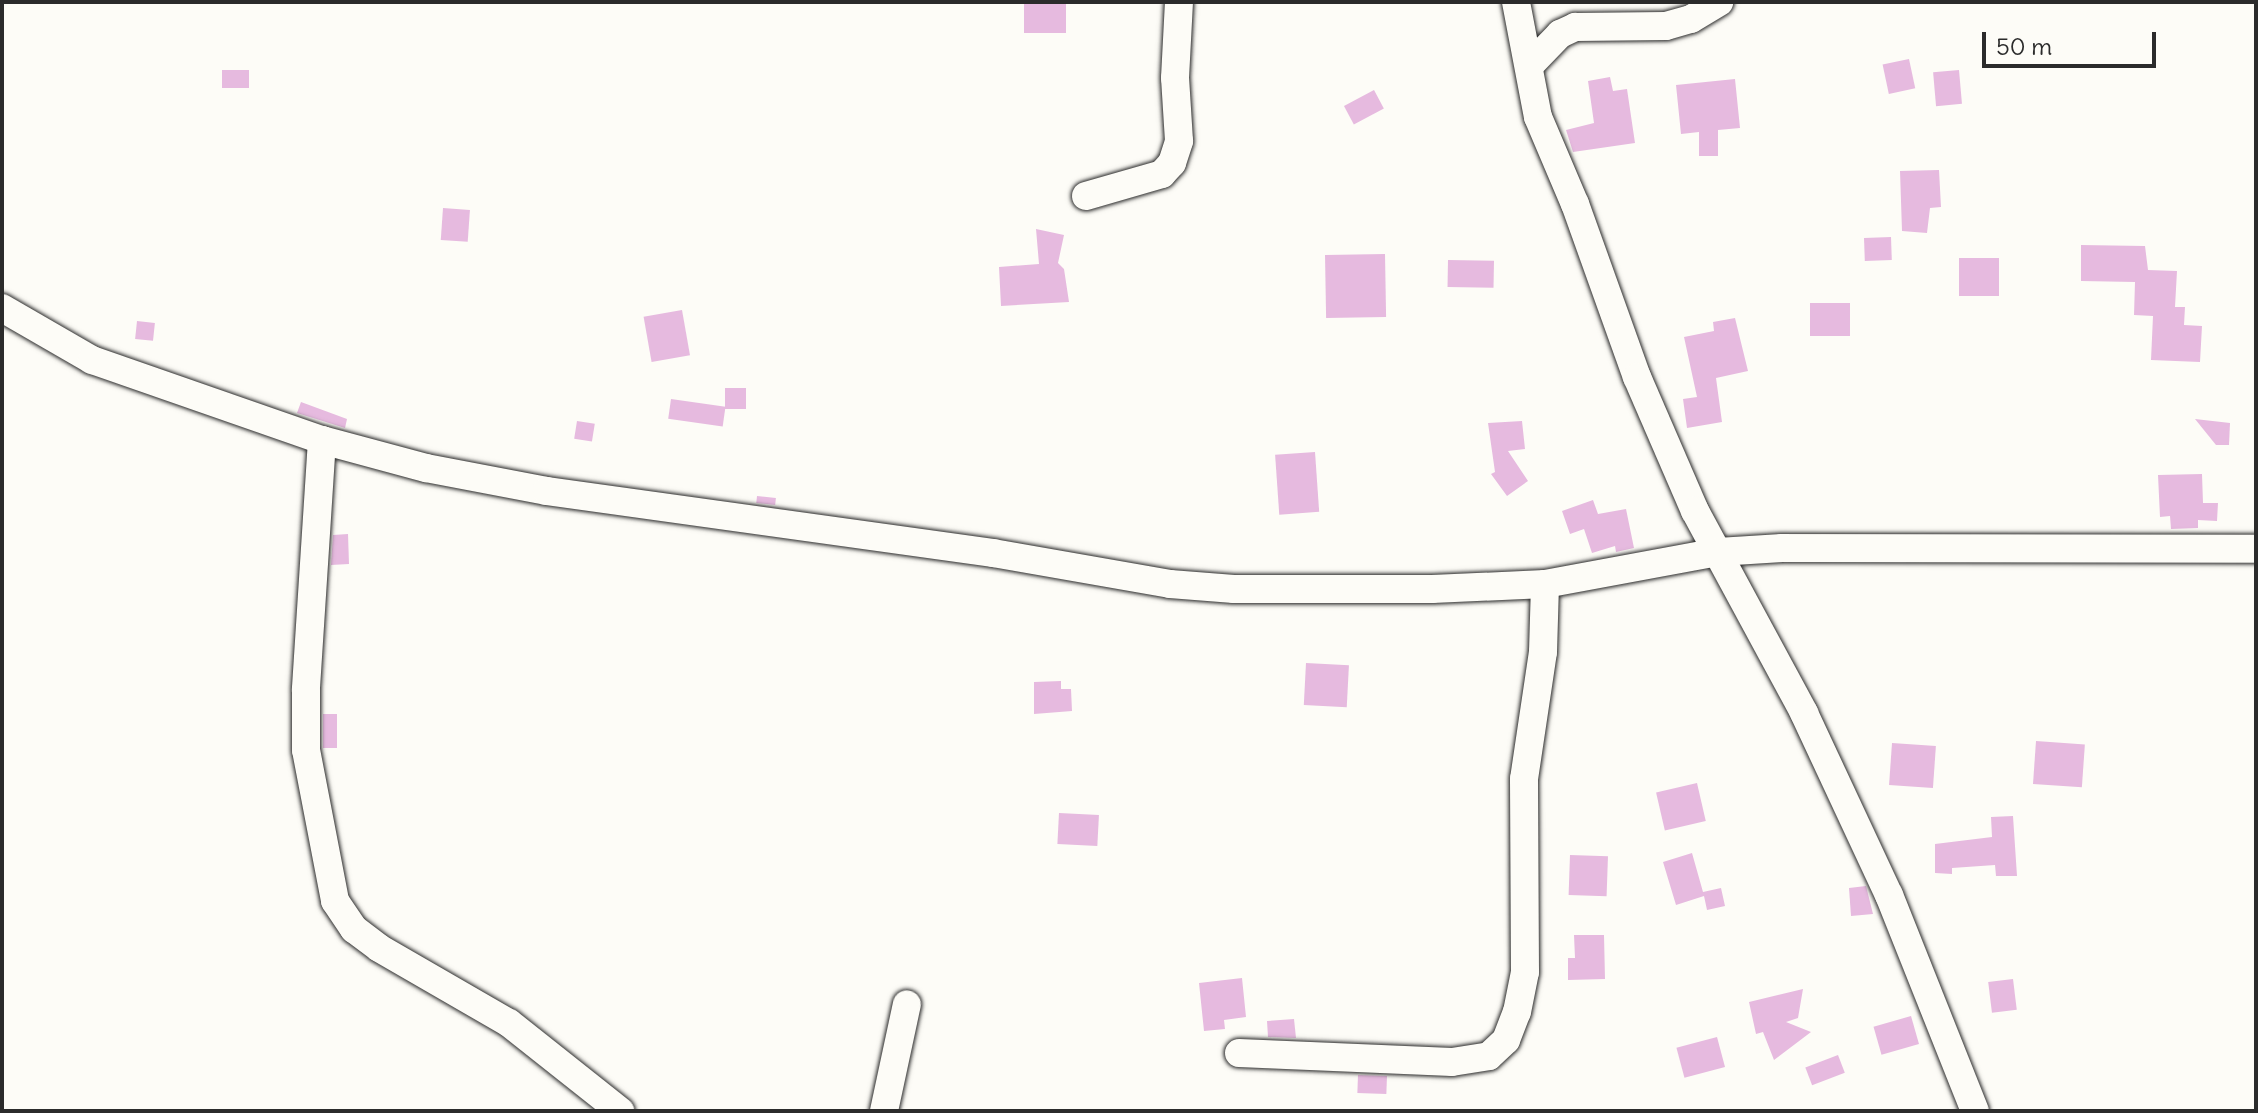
<!DOCTYPE html>
<style>
body{margin:0}
#map{position:relative;width:2258px;height:1113px;overflow:hidden;background:#fdfcf7;font-family:Delius,sans-serif}
div>[style]{position:absolute}
.building>*{inset:0;background:#e6badf;transform-origin:0 0}
.roads{filter:drop-shadow(0 0 2px #2b2b2b) drop-shadow(0 0 2px #2b2b2b)}
.street>*{height:28px;margin:-14px;padding:0 14px;transform-origin:14px;border-radius:14px;background:#fdfcf7}
span{translate:-50% -50%;white-space:nowrap;text-align:center;line-height:1.15;-webkit-text-stroke:7px #fdfcf7;paint-order:stroke}
.frame{position:absolute;inset:0;border:4px solid #2b2b2b;pointer-events:none}
.scale{position:absolute;left:1982px;top:32px;width:174px;height:36px;box-sizing:border-box;border:4px solid #2b2b2b;border-top:0;padding-left:10px;font-size:24px;line-height:28px;white-space:nowrap;color:#2b2b2b;-webkit-text-stroke:6px #fdfcf7;paint-order:stroke}
</style>
<div id="map">
<div class="building">
<div style="left:1024px;top:2px;width:42px;height:31px"></div>
<div style="left:1909px;top:59px;width:30px;height:27px;rotate:78deg"></div>
<div style="left:222px;top:70px;width:27px;height:18px"></div>
<div style="left:1959px;top:70px;width:34px;height:26px;rotate:85deg"></div>
<div style="clip-path:polygon(1610px 77px,1613px 91px,1627px 89px,1635px 143px,1573px 152px,1566px 130px,1594px 123px,1588px 81px)"></div>
<div style="clip-path:polygon(1735px 79px,1740px 128px,1718px 130px,1718px 156px,1699px 156px,1699px 132px,1681px 134px,1676px 85px)"></div>
<div style="left:1374px;top:90px;width:21px;height:34px;rotate:62deg"></div>
<div style="clip-path:polygon(1939px 170px,1941px 207px,1930px 208px,1927px 233px,1902px 231px,1900px 171px)"></div>
<div style="left:443px;top:208px;width:27px;height:32px;rotate:4deg"></div>
<div style="clip-path:polygon(1036px 229px,1064px 235px,1058px 263px,1064px 269px,1069px 302px,1001px 306px,999px 267px,1039px 264px)"></div>
<div style="left:1891px;top:237px;width:23px;height:27px;rotate:88deg"></div>
<div style="clip-path:polygon(2081px 245px,2145px 246px,2148px 270px,2177px 271px,2175px 307px,2185px 307px,2184px 325px,2202px 326px,2200px 362px,2151px 360px,2153px 316px,2134px 315px,2135px 282px,2081px 281px)"></div>
<div style="left:1385px;top:254px;width:63px;height:60px;rotate:89deg"></div>
<div style="left:1959px;top:258px;width:40px;height:38px"></div>
<div style="left:1448px;top:260px;width:46px;height:27px;rotate:1deg"></div>
<div style="left:1810px;top:303px;width:40px;height:33px"></div>
<div style="left:682px;top:310px;width:46px;height:39px;rotate:80deg"></div>
<div style="clip-path:polygon(1735px 318px,1748px 371px,1716px 378px,1722px 422px,1687px 428px,1683px 399px,1697px 397px,1684px 337px,1714px 331px,1713px 322px)"></div>
<div style="left:137px;top:321px;width:18px;height:18px;rotate:6deg"></div>
<div style="left:746px;top:388px;width:21px;height:21px;rotate:90deg"></div>
<div style="left:671px;top:399px;width:55px;height:20px;rotate:8deg"></div>
<div style="clip-path:polygon(301px 402px,347px 419px,345px 428px,297px 413px)"></div>
<div style="clip-path:polygon(2195px 419px,2230px 423px,2229px 445px,2216px 445px)"></div>
<div style="left:577px;top:421px;width:18px;height:18px;rotate:9deg"></div>
<div style="clip-path:polygon(1522px 421px,1525px 449px,1508px 451px,1528px 481px,1507px 496px,1491px 474px,1495px 472px,1488px 423px)"></div>
<div style="left:1315px;top:452px;width:60px;height:40px;rotate:86deg"></div>
<div style="clip-path:polygon(2202px 474px,2203px 503px,2218px 503px,2217px 521px,2198px 520px,2198px 528px,2171px 529px,2170px 516px,2160px 517px,2158px 475px)"></div>
<div style="left:757px;top:496px;width:19px;height:7px;rotate:6deg"></div>
<div style="clip-path:polygon(1593px 500px,1598px 514px,1626px 509px,1634px 548px,1616px 552px,1615px 546px,1592px 553px,1584px 529px,1570px 534px,1562px 511px)"></div>
<div style="clip-path:polygon(348px 534px,349px 564px,331px 565px,333px 535px)"></div>
<div style="left:1306px;top:663px;width:43px;height:42px;rotate:3deg"></div>
<div style="clip-path:polygon(1061px 681px,1061px 689px,1071px 689px,1072px 711px,1034px 714px,1034px 682px)"></div>
<div style="left:337px;top:714px;width:34px;height:14px;rotate:90deg"></div>
<div style="left:2036px;top:741px;width:49px;height:43px;rotate:4deg"></div>
<div style="left:1892px;top:743px;width:44px;height:42px;rotate:4deg"></div>
<div style="left:1697px;top:783px;width:39px;height:42px;rotate:77deg"></div>
<div style="left:1059px;top:813px;width:40px;height:31px;rotate:3deg"></div>
<div style="clip-path:polygon(2013px 816px,2017px 876px,1996px 876px,1995px 865px,1952px 868px,1952px 874px,1935px 873px,1935px 844px,1992px 837px,1991px 817px)"></div>
<div style="clip-path:polygon(1692px 853px,1703px 892px,1721px 888px,1725px 906px,1707px 910px,1704px 896px,1676px 905px,1663px 862px)"></div>
<div style="left:1570px;top:855px;width:38px;height:40px;rotate:2deg"></div>
<div style="clip-path:polygon(1866px 886px,1873px 914px,1851px 916px,1849px 888px)"></div>
<div style="clip-path:polygon(1574px 935px,1604px 935px,1605px 979px,1568px 980px,1568px 958px,1575px 958px)"></div>
<div style="clip-path:polygon(1242px 978px,1246px 1017px,1224px 1020px,1225px 1029px,1204px 1031px,1199px 983px)"></div>
<div style="left:2013px;top:979px;width:31px;height:25px;rotate:83deg"></div>
<div style="clip-path:polygon(1803px 989px,1798px 1018px,1786px 1022px,1811px 1032px,1774px 1060px,1763px 1032px,1756px 1034px,1749px 1002px)"></div>
<div style="left:1911px;top:1016px;width:29px;height:39px;rotate:74deg"></div>
<div style="clip-path:polygon(1294px 1019px,1296px 1038px,1268px 1037px,1267px 1021px)"></div>
<div style="left:1717px;top:1037px;width:31px;height:42px;rotate:75deg"></div>
<div style="left:1838px;top:1055px;width:19px;height:35px;rotate:69deg"></div>
<div style="left:1358px;top:1075px;width:29px;height:18px;rotate:2deg"></div>
</div>
<div class="roads">
<div class="street">
<div style="left:1516px;top:2px;width:117px;rotate:79.2deg"></div>
<div style="left:1538px;top:117px;width:95px;rotate:67deg"></div>
<div style="left:1575px;top:204px;width:184px;rotate:70.3deg"></div>
<div style="left:1637px;top:377px;width:146px;rotate:66.6deg"></div>
<div style="left:1695px;top:511px;width:230px;rotate:61.6deg"></div>
<div style="left:1804px;top:713px;width:201px;rotate:65deg"></div>
<div style="left:1889px;top:895px;width:232px;rotate:68.3deg"></div>
<div style="left:1530px;top:65px;width:43px;rotate:-45.9deg"></div>
<div style="left:1560px;top:34px;width:17px;rotate:-25deg"></div>
<div style="left:1575px;top:27px;width:91px;rotate:-0.6deg"></div>
<div style="left:1666px;top:26px;width:26px;rotate:-16deg"></div>
<div style="left:1691px;top:19px;width:33px;rotate:-31deg"></div>
<div style="left:1086px;top:196px;width:79px;rotate:-16.1deg"></div>
<div style="left:1162px;top:174px;width:15px;rotate:-48deg"></div>
<div style="left:1172px;top:163px;width:23px;rotate:-72deg"></div>
<div style="left:1179px;top:141px;width:63px;rotate:-93.6deg"></div>
<div style="left:1175px;top:78px;width:76px;rotate:-87deg"></div>
<div style="left:2px;top:308px;width:104px;rotate:30deg"></div>
<div style="left:92px;top:360px;width:244px;rotate:19.2deg"></div>
<div style="left:322px;top:440px;width:108px;rotate:15.1deg"></div>
<div style="left:426px;top:468px;width:123px;rotate:10.8deg"></div>
<div style="left:547px;top:491px;width:450px;rotate:7.9deg"></div>
<div style="left:993px;top:553px;width:180px;rotate:9.9deg"></div>
<div style="left:1170px;top:584px;width:64px;rotate:4.5deg"></div>
<div style="left:1234px;top:589px;width:198px"></div>
<div style="left:1432px;top:589px;width:113px;rotate:-2.5deg"></div>
<div style="left:1545px;top:584px;width:176px;rotate:-10.5deg"></div>
<div style="left:1718px;top:552px;width:64px;rotate:-3.6deg"></div>
<div style="left:1782px;top:548px;width:474px;rotate:0.1deg"></div>
<div style="left:322px;top:440px;width:251px;rotate:93.7deg"></div>
<div style="left:306px;top:690px;width:60px;rotate:90deg"></div>
<div style="left:306px;top:750px;width:154px;rotate:79.1deg"></div>
<div style="left:335px;top:901px;width:34px;rotate:56deg"></div>
<div style="left:354px;top:929px;width:31px;rotate:37deg"></div>
<div style="left:379px;top:948px;width:150px;rotate:30deg"></div>
<div style="left:509px;top:1023px;width:142px;rotate:38.4deg"></div>
<div style="left:1239px;top:1053px;width:213px;rotate:2.4deg"></div>
<div style="left:1452px;top:1062px;width:37px;rotate:-9deg"></div>
<div style="left:1489px;top:1056px;width:23px;rotate:-43deg"></div>
<div style="left:1506px;top:1040px;width:30px;rotate:-69deg"></div>
<div style="left:1517px;top:1012px;width:41px;rotate:-78.7deg"></div>
<div style="left:1525px;top:972px;width:193px;rotate:-90.3deg"></div>
<div style="left:1524px;top:779px;width:128px;rotate:-81.5deg"></div>
<div style="left:1543px;top:652px;width:68px;rotate:-88.3deg"></div>
<div style="left:884px;top:1111px;width:109px;rotate:-77.9deg"></div>
</div>
</div>
<div class="frame"></div>
<div class="scale">50 m</div>
</div>
